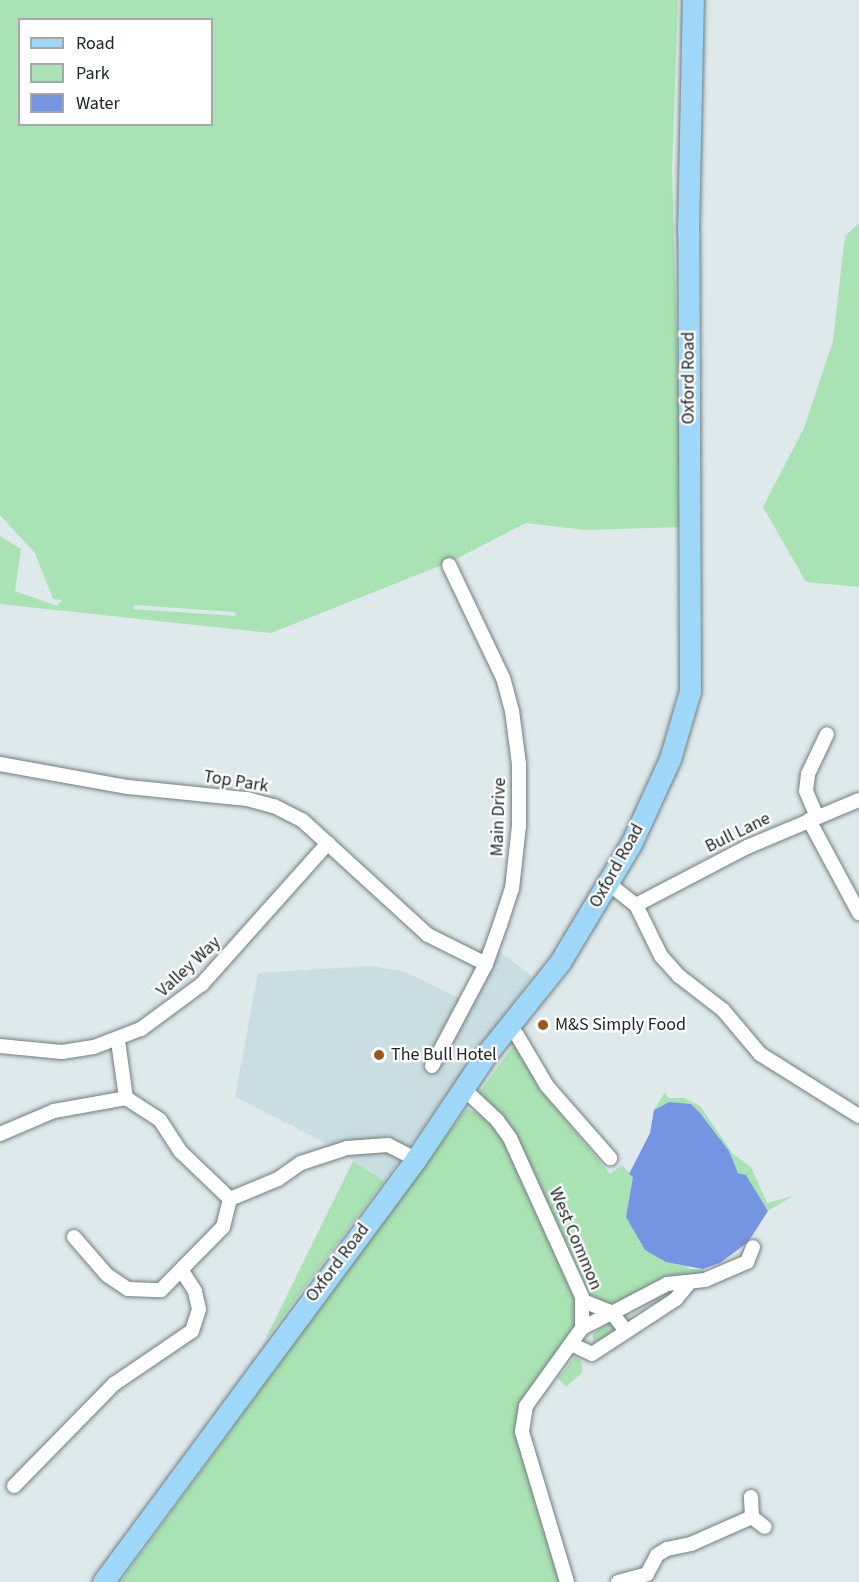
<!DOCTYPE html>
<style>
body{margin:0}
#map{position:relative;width:859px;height:1582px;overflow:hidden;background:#dde9eb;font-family:"Source Sans 3",sans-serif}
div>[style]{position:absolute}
.built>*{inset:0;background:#c9dee1}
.green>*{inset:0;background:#a9e2b3}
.water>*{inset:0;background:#7595e3}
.roads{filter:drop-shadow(0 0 2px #727d7f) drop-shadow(0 0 2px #727d7f)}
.minor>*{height:14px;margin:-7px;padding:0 7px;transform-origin:7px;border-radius:7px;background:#fff}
.primary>*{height:21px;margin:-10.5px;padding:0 10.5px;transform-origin:10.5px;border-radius:10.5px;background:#9ed7f8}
.dots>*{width:16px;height:16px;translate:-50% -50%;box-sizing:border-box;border:3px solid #fff;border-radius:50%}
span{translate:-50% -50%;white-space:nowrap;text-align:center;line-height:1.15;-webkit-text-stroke:4.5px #fff;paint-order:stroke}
.street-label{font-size:18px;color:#202526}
.poi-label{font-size:18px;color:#202526}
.left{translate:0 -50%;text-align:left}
.legend{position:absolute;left:18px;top:18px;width:195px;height:108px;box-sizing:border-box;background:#fff;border:2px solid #a6a8a8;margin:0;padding:8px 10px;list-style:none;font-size:18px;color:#202526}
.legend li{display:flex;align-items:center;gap:12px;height:30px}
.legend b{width:30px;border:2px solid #a6a8a8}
</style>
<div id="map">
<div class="built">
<div style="clip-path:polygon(498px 950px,532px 976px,384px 1181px,328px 1144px,235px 1097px,258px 973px,370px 966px,403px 971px,472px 1004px)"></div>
</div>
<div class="green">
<div style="clip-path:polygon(evenodd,0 0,678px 0,672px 170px,682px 527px,586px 530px,526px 523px,452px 561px,271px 633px,0 604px,0 536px,21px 549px,15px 591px,57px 606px,62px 600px,53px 599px,35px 553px,0 515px,0 0,20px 20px,212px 20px,212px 124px,20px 124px,20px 20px,0 0,135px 605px,235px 612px,236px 616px,133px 609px,135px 605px)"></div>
<div style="clip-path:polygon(859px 223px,859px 587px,806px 582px,763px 507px,804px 428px,833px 341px,845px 236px)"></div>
<div style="clip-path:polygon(516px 1042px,543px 1093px,610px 1174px,622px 1165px,633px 1177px,626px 1217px,690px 1269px,703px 1269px,704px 1275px,613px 1307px,587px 1294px,515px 1141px,478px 1094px)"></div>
<div style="clip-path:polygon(665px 1092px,668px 1098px,684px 1098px,700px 1106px,733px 1154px,751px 1167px,767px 1203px,793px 1196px,768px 1211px,746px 1175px,738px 1173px,729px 1151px,691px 1104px,669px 1102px,654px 1110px)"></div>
<div style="clip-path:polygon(466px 1109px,482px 1114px,507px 1141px,546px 1235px,556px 1244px,576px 1295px,577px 1327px,520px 1414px,564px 1582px,120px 1582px)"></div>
<div style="clip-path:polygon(353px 1161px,384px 1181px,265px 1340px)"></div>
<div style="clip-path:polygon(610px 1321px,619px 1329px,593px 1343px,593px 1334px)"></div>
<div style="clip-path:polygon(575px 1357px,582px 1362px,582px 1373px,566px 1387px,558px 1378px)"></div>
</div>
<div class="water">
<div style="clip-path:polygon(669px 1102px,691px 1104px,700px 1113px,729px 1151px,738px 1173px,746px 1175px,768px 1211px,748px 1242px,720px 1263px,703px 1269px,666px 1262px,645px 1250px,626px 1217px,633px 1177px,629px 1174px,650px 1133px,654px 1110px)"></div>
</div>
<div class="roads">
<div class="minor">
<div style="left:0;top:764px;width:130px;rotate:10.2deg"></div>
<div style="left:128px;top:787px;width:120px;rotate:5.8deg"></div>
<div style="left:247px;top:799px;width:28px;rotate:15deg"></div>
<div style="left:274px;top:806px;width:31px;rotate:27deg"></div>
<div style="left:302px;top:820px;width:171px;rotate:42.4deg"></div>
<div style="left:428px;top:935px;width:65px;rotate:26.6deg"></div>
<div style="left:817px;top:817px;width:28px;rotate:-113deg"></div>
<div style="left:806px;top:791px;width:17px;rotate:-83deg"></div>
<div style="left:808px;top:774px;width:44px;rotate:-64.6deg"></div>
<div style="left:809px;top:820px;width:106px;rotate:61.7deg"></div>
<div style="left:609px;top:884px;width:34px;rotate:38deg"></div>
<div style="left:636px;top:905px;width:57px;rotate:63.9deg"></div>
<div style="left:661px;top:956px;width:27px;rotate:48deg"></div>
<div style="left:679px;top:976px;width:56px;rotate:37.7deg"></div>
<div style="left:723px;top:1010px;width:57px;rotate:49.9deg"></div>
<div style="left:760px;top:1054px;width:117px;rotate:32.1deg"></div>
<div style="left:636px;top:905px;width:125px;rotate:-27.6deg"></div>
<div style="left:747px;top:847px;width:121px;rotate:-22.8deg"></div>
<div style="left:508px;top:1027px;width:12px;rotate:42deg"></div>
<div style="left:517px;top:1035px;width:59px;rotate:59.5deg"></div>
<div style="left:547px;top:1086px;width:96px;rotate:48.8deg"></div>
<div style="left:118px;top:1041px;width:58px;rotate:82deg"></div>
<div style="left:0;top:1046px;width:62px;rotate:5.5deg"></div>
<div style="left:62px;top:1052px;width:32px;rotate:-9deg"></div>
<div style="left:94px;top:1047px;width:50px;rotate:-21deg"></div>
<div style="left:141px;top:1029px;width:76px;rotate:-36.4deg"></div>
<div style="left:202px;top:984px;width:189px;rotate:-48.2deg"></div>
<div style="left:432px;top:1066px;width:115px;rotate:-62.1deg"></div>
<div style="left:486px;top:964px;width:41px;rotate:-70.3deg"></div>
<div style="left:500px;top:925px;width:38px;rotate:-72deg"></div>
<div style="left:512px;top:889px;width:63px;rotate:-83.7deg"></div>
<div style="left:519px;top:826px;width:62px;rotate:-90deg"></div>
<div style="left:519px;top:764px;width:53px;rotate:-97.5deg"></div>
<div style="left:512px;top:711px;width:34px;rotate:-105deg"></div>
<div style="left:503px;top:678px;width:125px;rotate:-115.5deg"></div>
<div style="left:463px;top:1088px;width:47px;rotate:43.3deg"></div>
<div style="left:497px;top:1120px;width:22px;rotate:54deg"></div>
<div style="left:510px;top:1138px;width:175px;rotate:65.6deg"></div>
<div style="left:582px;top:1297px;width:31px;rotate:90deg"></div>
<div style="left:582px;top:1328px;width:96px;rotate:125.7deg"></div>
<div style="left:526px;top:1406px;width:26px;rotate:99deg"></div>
<div style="left:522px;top:1432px;width:157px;rotate:73.3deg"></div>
<div style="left:126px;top:1098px;width:40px;rotate:32.9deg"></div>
<div style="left:160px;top:1120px;width:38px;rotate:57deg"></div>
<div style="left:181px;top:1152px;width:68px;rotate:43.8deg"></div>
<div style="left:230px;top:1199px;width:52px;rotate:-22.6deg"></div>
<div style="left:278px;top:1179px;width:28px;rotate:-35deg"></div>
<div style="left:301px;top:1163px;width:48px;rotate:-18.1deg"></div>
<div style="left:347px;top:1148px;width:41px;rotate:-4.2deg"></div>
<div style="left:388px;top:1145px;width:31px;rotate:27deg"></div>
<div style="left:0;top:1134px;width:59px;rotate:-23.1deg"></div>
<div style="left:54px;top:1111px;width:73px;rotate:-10.2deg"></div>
<div style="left:74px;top:1237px;width:50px;rotate:49deg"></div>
<div style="left:107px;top:1275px;width:25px;rotate:34deg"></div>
<div style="left:128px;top:1289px;width:33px;rotate:2deg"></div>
<div style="left:161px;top:1290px;width:88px;rotate:-45.5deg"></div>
<div style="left:223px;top:1227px;width:29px;rotate:-76deg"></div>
<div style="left:583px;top:1301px;width:31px;rotate:22deg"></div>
<div style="left:612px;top:1313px;width:62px;rotate:-27.8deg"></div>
<div style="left:667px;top:1284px;width:38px;rotate:-6deg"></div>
<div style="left:705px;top:1280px;width:46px;rotate:-23.2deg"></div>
<div style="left:747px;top:1262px;width:16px;rotate:-68deg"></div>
<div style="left:582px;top:1328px;width:34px;rotate:-27deg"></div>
<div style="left:612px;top:1313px;width:23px;rotate:52deg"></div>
<div style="left:573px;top:1345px;width:21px;rotate:25deg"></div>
<div style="left:592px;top:1354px;width:100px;rotate:-33.2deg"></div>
<div style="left:676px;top:1299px;width:19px;rotate:-51deg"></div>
<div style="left:14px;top:1486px;width:143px;rotate:-45.6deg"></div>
<div style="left:114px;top:1384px;width:94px;rotate:-34.2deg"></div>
<div style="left:192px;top:1331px;width:23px;rotate:-72deg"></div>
<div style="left:199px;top:1309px;width:18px;rotate:-103deg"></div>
<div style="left:195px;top:1291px;width:24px;rotate:-123deg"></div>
<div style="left:752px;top:1517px;width:16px;rotate:38deg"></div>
<div style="left:618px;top:1582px;width:30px;rotate:-15deg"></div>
<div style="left:647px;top:1574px;width:21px;rotate:-62deg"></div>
<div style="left:657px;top:1555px;width:12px;rotate:-31deg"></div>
<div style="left:667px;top:1549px;width:25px;rotate:-12deg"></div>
<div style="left:691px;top:1544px;width:67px;rotate:-23.9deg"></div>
<div style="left:752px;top:1517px;width:20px;rotate:-93deg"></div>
</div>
<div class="primary">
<div style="left:103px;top:1582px;width:526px;rotate:-53.5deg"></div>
<div style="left:416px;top:1159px;width:129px;rotate:-56.1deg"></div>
<div style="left:488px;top:1052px;width:115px;rotate:-51.3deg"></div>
<div style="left:560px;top:962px;width:138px;rotate:-59deg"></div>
<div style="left:631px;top:844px;width:94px;rotate:-65.4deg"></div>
<div style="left:670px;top:759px;width:71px;rotate:-73.6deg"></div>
<div style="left:690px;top:691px;width:459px;rotate:-90.2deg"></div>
<div style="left:688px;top:232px;width:232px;rotate:-88.8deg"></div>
</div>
</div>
<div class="dots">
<div style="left:543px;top:1025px;background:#975b1d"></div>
<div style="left:379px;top:1055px;background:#975b1d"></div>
</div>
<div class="street-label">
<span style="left:689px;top:378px;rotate:-90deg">Oxford Road</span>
<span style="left:236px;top:782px;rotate:9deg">Top Park</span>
<span style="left:499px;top:817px;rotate:-88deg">Main Drive</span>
<span style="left:738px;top:833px;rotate:-26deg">Bull Lane</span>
<span style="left:617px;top:866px;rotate:-61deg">Oxford Road</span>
<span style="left:189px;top:967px;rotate:-43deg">Valley Way</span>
<span style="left:575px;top:1239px;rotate:67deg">West Common</span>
<span style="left:338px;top:1263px;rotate:-53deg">Oxford Road</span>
</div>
<div class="poi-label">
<span class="left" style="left:555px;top:1025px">M&amp;S Simply Food</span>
<span class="left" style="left:391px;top:1055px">The Bull Hotel</span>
</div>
<ul class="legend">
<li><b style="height:8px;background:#9ed7f8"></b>Road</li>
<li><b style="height:16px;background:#a9e2b3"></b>Park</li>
<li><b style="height:16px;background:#7595e3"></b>Water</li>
</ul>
</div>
